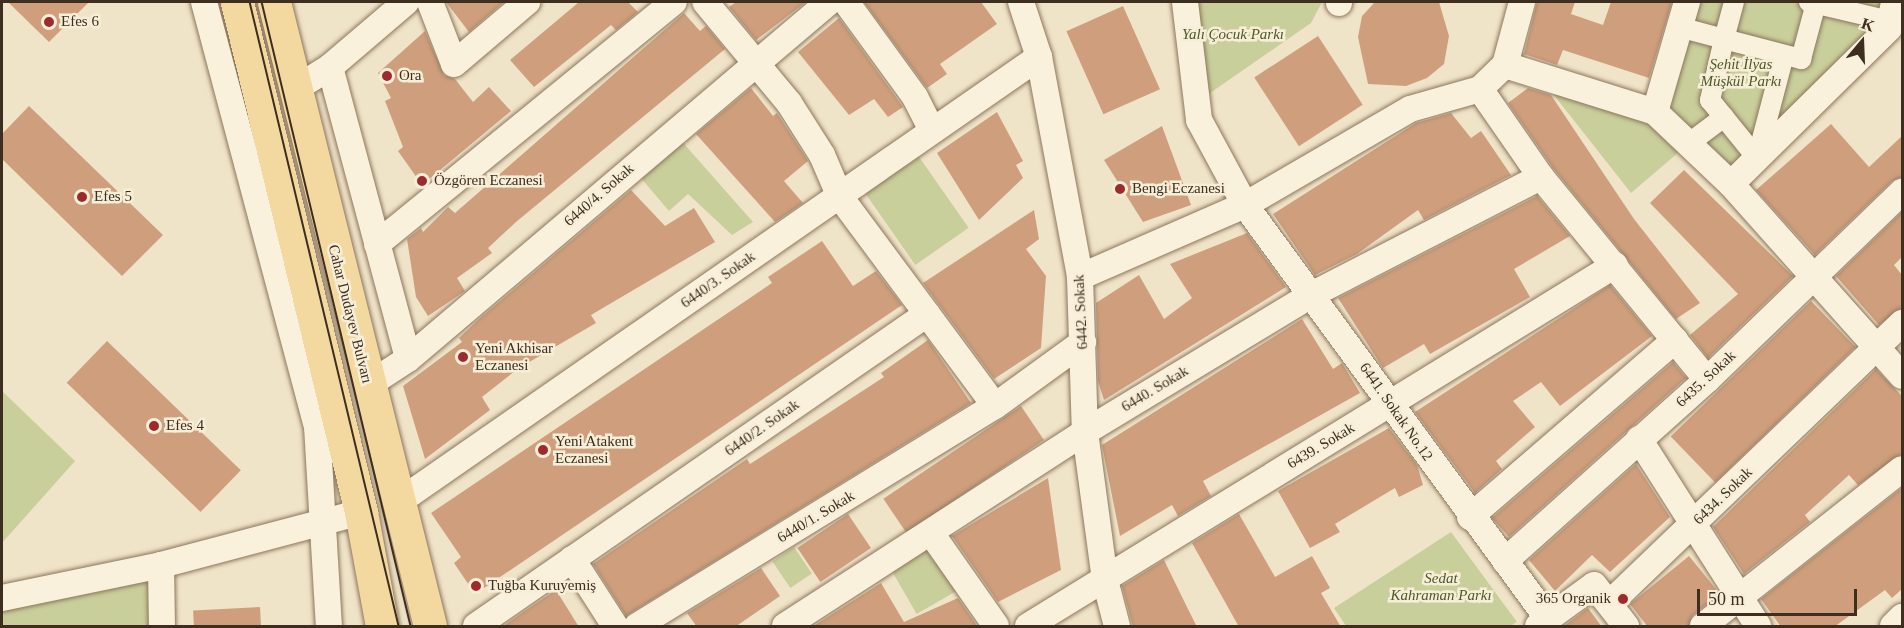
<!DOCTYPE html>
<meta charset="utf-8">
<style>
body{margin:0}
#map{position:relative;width:1904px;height:628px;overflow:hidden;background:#f0e4c8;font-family:"Times New Roman",serif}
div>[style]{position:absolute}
.green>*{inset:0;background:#c9cf9b;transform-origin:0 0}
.building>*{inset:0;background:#cf9f7d;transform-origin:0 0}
.roads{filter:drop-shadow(0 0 2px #8d765c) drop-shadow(0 0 2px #8d765c)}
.pedestrian>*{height:20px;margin:-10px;padding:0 10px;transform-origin:10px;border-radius:10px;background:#faf1dc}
.minor>*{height:26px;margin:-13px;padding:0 13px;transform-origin:13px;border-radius:13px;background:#faf1dc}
.primary>*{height:33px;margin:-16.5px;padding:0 16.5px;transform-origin:16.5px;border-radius:16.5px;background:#f3d9a0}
.tram>*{height:1.5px;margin:-0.75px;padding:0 0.75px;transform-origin:0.75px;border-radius:0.75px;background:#3d2e20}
.dots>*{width:16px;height:16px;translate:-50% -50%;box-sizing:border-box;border:3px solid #f7eed8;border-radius:50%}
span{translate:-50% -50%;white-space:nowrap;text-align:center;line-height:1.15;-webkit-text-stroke:5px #f7eed8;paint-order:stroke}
.poi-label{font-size:15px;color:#3d2e20}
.left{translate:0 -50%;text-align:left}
.right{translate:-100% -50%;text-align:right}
.park-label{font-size:15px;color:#4d5a26;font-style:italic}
.street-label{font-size:15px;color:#3d2e20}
.frame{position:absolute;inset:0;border:3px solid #3d2e20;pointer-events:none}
.north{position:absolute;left:1832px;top:12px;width:60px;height:60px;-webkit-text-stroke:4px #f7eed8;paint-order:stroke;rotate:19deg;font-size:16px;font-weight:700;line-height:24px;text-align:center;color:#3d2e20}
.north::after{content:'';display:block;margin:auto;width:21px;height:27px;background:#3d2e20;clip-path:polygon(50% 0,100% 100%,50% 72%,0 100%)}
.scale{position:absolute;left:1697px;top:589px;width:160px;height:27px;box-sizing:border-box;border:3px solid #3d2e20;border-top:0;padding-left:8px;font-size:18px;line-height:21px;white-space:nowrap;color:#3d2e20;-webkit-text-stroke:4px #f7eed8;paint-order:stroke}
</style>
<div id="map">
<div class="green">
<div style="clip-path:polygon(1196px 2px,1322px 2px,1311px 23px,1203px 98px)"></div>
<div style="clip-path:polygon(1687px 2px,1894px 2px,1889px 28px,1731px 184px,1655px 112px)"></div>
<div style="clip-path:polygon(1546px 85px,1653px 116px,1686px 146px,1631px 193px)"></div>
<div style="clip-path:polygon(678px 137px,753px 222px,732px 235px,688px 194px,669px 211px,635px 171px)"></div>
<div style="left:917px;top:154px;width:90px;height:65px;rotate:55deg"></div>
<div style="clip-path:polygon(2px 391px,75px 461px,2px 543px)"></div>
<div style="clip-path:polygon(1451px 532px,1517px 622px,1510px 626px,1346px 626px,1334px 608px)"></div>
<div style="left:930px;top:545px;width:53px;height:46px;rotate:60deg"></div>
<div style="left:794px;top:547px;width:32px;height:26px;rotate:56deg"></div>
<div style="clip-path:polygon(153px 571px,156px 626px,2px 626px,2px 602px)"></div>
</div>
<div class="building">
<div style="clip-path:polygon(8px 2px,89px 2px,49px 42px)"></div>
<div style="clip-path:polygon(446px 2px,504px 2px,469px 32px)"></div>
<div style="clip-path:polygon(579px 2px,628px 2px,638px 12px,616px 30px,611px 25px,534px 87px,510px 60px)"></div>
<div style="clip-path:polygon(736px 2px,806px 2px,756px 40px,729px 7px)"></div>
<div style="clip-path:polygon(864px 2px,981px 2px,997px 24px,940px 64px,947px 74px,927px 88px)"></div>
<div style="clip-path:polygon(1375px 2px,1439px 2px,1449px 36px,1444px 64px,1427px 78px,1406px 86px,1368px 84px,1358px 37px,1362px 16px)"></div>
<div style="clip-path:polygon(1537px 2px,1575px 2px,1571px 14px,1603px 25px,1611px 2px,1672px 2px,1649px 78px,1563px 50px,1557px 65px,1524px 54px)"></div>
<div style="left:1123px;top:6px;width:91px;height:62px;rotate:66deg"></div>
<div style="clip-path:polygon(684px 13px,700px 31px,706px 26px,725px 49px,516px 222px,488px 248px,492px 253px,457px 278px,465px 291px,428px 316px,416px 297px,407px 239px,421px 228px,423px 232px,448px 207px,455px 213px)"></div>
<div style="clip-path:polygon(839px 18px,903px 107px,888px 117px,874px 99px,849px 115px,798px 52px)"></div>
<div style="clip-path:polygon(425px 31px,444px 75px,455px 79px,473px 102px,489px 87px,511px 111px,422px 185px,398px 151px,403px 147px,385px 101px,391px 98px,378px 73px)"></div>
<div style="left:1318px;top:36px;width:82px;height:76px;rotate:57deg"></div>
<div style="clip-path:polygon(751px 88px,773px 116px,777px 113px,808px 161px,784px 181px,803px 203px,775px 222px,696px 134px)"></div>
<div style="clip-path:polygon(1528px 88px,1551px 95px,1634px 219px,1700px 303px,1676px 319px,1553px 168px,1508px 103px)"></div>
<div style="clip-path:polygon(29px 106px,163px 235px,122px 276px,2px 159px,2px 134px)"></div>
<div style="clip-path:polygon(997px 112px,1023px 161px,1016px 165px,1023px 178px,979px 220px,937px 153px)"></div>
<div style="clip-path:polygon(1451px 113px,1471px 138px,1481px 131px,1511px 175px,1424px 220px,1418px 210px,1357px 254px,1315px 275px,1273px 214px,1416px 123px)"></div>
<div style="clip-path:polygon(1831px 124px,1869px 167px,1902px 136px,1902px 177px,1892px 181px,1815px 255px,1756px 190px)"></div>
<div style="clip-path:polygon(1162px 126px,1191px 205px,1143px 222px,1104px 160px)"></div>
<div style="clip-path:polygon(1684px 170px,1793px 276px,1708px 358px,1690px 335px,1738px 294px,1650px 203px)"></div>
<div style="clip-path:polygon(631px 190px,665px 226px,694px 208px,715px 242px,591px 315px,596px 323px,519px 368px,482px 397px,490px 410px,425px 459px,403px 386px,462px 342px,459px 338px,479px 319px)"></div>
<div style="clip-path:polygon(1537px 196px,1570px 236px,1514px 269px,1530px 297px,1430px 354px,1424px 344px,1383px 368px,1338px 298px)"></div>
<div style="clip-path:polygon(1034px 210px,1039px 239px,1026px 249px,1046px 276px,1041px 348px,994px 379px,923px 283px)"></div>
<div style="clip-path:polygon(1902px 212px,1902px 257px,1894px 265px,1902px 275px,1902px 308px,1879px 325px,1836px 276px)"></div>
<div style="clip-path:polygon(1247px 233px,1286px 287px,1104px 400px,1098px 381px,1096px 303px,1139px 275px,1164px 319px,1192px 298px,1170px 264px)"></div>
<div style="clip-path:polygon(822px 241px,853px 286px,876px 271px,902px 305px,475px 594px,454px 563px,461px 557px,431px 513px,772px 283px,768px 277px)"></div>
<div style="clip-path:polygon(1610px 285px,1652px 336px,1560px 406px,1541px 382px,1513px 401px,1535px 427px,1496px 461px,1502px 469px,1475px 493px,1415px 412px)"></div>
<div style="left:1811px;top:301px;width:64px;height:195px;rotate:46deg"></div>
<div style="clip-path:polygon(1302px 319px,1333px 369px,1342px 363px,1360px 393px,1203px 481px,1211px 496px,1178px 516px,1172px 505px,1120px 536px,1102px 445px)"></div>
<div style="clip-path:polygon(928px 340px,971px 403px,626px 616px,593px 564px,747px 459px,750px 464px,884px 377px,881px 373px)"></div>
<div style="left:107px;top:341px;width:186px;height:58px;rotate:44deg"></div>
<div style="clip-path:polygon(1673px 362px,1686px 378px,1509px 537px,1492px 518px)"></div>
<div style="clip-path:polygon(1876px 369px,1902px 396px,1902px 454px,1858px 485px,1849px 475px,1805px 515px,1810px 522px,1744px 574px,1713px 527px)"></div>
<div style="left:1021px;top:406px;width:41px;height:166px;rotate:56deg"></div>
<div style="clip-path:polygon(1389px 428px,1417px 465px,1423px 485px,1399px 497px,1395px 488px,1335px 524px,1340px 532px,1310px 548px,1278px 491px)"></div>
<div style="clip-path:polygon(1636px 464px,1670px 517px,1610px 572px,1592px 555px,1555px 591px,1529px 560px)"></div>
<div style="clip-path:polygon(1048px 478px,1061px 570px,998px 602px,952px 536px)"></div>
<div style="clip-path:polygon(1902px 488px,1902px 589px,1892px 598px,1885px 590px,1834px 627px,1781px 627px,1761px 599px)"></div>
<div style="left:848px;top:514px;width:41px;height:61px;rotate:56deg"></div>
<div style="clip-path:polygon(1239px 514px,1275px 577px,1312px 556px,1330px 588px,1321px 593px,1341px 627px,1239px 627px,1192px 543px)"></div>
<div style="clip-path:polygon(1689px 556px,1720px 594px,1693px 615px,1688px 627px,1648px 627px,1630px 604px)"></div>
<div style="clip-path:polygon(1164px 560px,1186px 605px,1197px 627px,1133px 627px,1122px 586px)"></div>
<div style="clip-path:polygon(761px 568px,780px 596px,735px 627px,697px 627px,687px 613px)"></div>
<div style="clip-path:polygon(881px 583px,904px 622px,958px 598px,978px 627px,812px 627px)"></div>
<div style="clip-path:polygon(556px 590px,579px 627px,502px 627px,535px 604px)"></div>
<div style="left:260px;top:607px;width:20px;height:67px;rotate:87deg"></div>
<div style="clip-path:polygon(1588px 608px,1602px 627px,1563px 627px)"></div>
</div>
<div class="roads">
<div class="pedestrian">
<div style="left:1734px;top:2px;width:38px;rotate:105deg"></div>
<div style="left:1724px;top:39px;width:80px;rotate:14.6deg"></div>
<div style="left:1801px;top:59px;width:58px;rotate:-75deg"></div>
<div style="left:1809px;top:2px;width:83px;rotate:13.2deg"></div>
<div style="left:1679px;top:27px;width:47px;rotate:14.9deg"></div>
<div style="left:1724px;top:39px;width:63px;rotate:102.9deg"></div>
<div style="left:1710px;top:100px;width:75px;rotate:51deg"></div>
<div style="left:1688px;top:144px;width:45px;rotate:-36.9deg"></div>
<div style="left:1757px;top:158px;width:106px;rotate:-75.3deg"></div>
</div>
<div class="minor">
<div style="left:204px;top:2px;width:439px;rotate:75.1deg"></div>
<div style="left:317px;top:426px;width:200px;rotate:86.6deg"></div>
<div style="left:430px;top:2px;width:66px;rotate:68.8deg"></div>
<div style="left:454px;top:64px;width:96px;rotate:-40.3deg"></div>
<div style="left:846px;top:2px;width:117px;rotate:54deg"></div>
<div style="left:915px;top:97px;width:36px;rotate:63deg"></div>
<div style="left:1021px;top:2px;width:58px;rotate:71.9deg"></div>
<div style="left:1039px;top:57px;width:224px;rotate:79.4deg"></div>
<div style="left:1080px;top:277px;width:155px;rotate:88.2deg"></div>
<div style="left:1085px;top:432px;width:149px;rotate:82.3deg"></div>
<div style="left:1105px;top:580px;width:48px;rotate:75.4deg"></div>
<div style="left:1185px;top:2px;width:119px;rotate:83.2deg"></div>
<div style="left:1199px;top:120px;width:97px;rotate:61.6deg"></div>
<div style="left:1245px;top:205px;width:513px;rotate:53.8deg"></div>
<div style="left:1339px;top:3px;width:1px;rotate:-90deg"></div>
<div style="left:1505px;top:65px;width:157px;rotate:17.4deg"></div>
<div style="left:1655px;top:112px;width:115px;rotate:-73.8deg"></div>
<div style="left:330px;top:67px;width:302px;rotate:75deg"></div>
<div style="left:295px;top:89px;width:41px;rotate:-32.2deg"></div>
<div style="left:330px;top:67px;width:100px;rotate:-40.5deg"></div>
<div style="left:1480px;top:89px;width:107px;rotate:55.3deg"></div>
<div style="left:1541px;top:177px;width:262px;rotate:50.7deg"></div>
<div style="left:1655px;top:112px;width:105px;rotate:43.5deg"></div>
<div style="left:1731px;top:184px;width:257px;rotate:48.3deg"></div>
<div style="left:1731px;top:184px;width:222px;rotate:-44.6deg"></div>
<div style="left:1889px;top:28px;width:26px;rotate:-79deg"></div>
<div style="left:377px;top:244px;width:383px;rotate:-39.2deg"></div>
<div style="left:1080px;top:277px;width:180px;rotate:-23.6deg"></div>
<div style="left:1245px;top:205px;width:191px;rotate:-30.2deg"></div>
<div style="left:1410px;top:109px;width:73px;rotate:-15.9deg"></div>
<div style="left:1480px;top:89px;width:35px;rotate:-44deg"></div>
<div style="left:1505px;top:65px;width:65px;rotate:-74.9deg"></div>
<div style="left:927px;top:314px;width:114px;rotate:53.5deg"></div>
<div style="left:995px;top:406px;width:109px;rotate:-36deg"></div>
<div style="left:368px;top:385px;width:48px;rotate:-33deg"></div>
<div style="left:408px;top:359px;width:552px;rotate:-40.3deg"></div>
<div style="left:1639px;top:439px;width:222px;rotate:57.5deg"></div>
<div style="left:397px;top:503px;width:782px;rotate:-34.79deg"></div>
<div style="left:1470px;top:517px;width:271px;rotate:-40.8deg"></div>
<div style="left:931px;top:533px;width:113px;rotate:55deg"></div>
<div style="left:572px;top:559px;width:80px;rotate:57.3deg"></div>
<div style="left:1505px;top:561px;width:271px;rotate:-41.9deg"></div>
<div style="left:1707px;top:380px;width:271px;rotate:-44deg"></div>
<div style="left:161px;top:565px;width:61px;rotate:89.1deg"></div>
<div style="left:2px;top:598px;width:162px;rotate:-11.7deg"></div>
<div style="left:161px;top:565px;width:207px;rotate:-14.8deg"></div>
<div style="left:1610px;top:603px;width:405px;rotate:-43.8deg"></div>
<div style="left:476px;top:626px;width:548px;rotate:-34.68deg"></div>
<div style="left:927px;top:314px;width:146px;rotate:-126.6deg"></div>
<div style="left:840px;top:197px;width:46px;rotate:-113.2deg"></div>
<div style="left:822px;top:155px;width:62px;rotate:-122.4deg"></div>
<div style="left:789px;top:103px;width:131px;rotate:-129.7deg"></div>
<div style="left:637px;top:626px;width:420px;rotate:-31.6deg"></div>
<div style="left:785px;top:626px;width:357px;rotate:-32.9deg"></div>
<div style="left:1085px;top:432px;width:267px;rotate:-31.2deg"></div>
<div style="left:1313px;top:294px;width:256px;rotate:-27.2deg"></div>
<div style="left:1028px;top:626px;width:689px;rotate:-31.59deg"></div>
<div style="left:1538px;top:626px;width:69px;rotate:-36.2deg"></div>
<div style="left:1594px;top:585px;width:52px;rotate:52deg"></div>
<div style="left:1703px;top:626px;width:253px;rotate:-38.3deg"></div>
<div style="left:1893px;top:626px;width:13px;rotate:-45deg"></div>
</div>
<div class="primary">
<div style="left:237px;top:2px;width:525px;rotate:76.33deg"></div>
<div style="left:361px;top:512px;width:116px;rotate:79.6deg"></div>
<div style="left:274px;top:2px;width:643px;rotate:75.96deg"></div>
</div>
</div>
<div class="tram">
<div style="left:250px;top:2px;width:642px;rotate:76.57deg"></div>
<div style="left:262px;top:2px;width:642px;rotate:76.57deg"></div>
</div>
<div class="dots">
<div style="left:49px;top:22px;background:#9e2a2b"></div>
<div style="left:387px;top:76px;background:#9e2a2b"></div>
<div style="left:422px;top:181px;background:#9e2a2b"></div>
<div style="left:1120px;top:189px;background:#9e2a2b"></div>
<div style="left:82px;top:197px;background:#9e2a2b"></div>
<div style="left:463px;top:357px;background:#9e2a2b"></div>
<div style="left:154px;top:426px;background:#9e2a2b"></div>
<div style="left:543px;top:450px;background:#9e2a2b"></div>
<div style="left:476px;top:586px;background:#9e2a2b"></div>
<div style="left:1623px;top:599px;background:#9e2a2b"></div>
</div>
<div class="poi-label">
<span class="left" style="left:61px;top:22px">Efes 6</span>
<span class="left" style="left:399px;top:76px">Ora</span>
<span class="left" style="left:434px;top:181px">Özgören Eczanesi</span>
<span class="left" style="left:1132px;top:189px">Bengi Eczanesi</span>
<span class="left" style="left:94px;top:197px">Efes 5</span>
<span class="left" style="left:475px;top:357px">Yeni Akhisar<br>Eczanesi</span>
<span class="left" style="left:166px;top:426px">Efes 4</span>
<span class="left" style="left:555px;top:450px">Yeni Atakent<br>Eczanesi</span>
<span class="left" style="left:488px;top:586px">Tuğba Kuruyemiş</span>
<span class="right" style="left:1611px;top:599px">365 Organik</span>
</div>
<div class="park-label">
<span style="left:1233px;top:35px">Yalı Çocuk Parkı</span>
<span style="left:1741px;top:73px">Şehit İlyas<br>Müşkül Parkı</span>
<span style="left:1441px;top:587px">Sedat<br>Kahraman Parkı</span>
</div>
<div class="street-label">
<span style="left:599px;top:195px;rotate:-41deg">6440/4. Sokak</span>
<span style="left:718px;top:280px;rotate:-35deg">6440/3. Sokak</span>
<span style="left:1081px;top:312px;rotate:-93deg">6442. Sokak</span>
<span style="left:350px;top:314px;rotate:76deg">Cahar Dudayev Bulvarı</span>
<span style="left:1706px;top:379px;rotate:-43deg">6435. Sokak</span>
<span style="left:1155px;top:389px;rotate:-31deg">6440. Sokak</span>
<span style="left:1396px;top:412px;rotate:55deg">6441. Sokak No.12</span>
<span style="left:762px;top:428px;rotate:-35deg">6440/2. Sokak</span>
<span style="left:1321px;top:446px;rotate:-31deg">6439. Sokak</span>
<span style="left:1723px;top:496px;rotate:-44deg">6434. Sokak</span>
<span style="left:816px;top:517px;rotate:-31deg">6440/1. Sokak</span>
</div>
<div class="frame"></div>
<div class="north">K</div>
<div class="scale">50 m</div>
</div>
